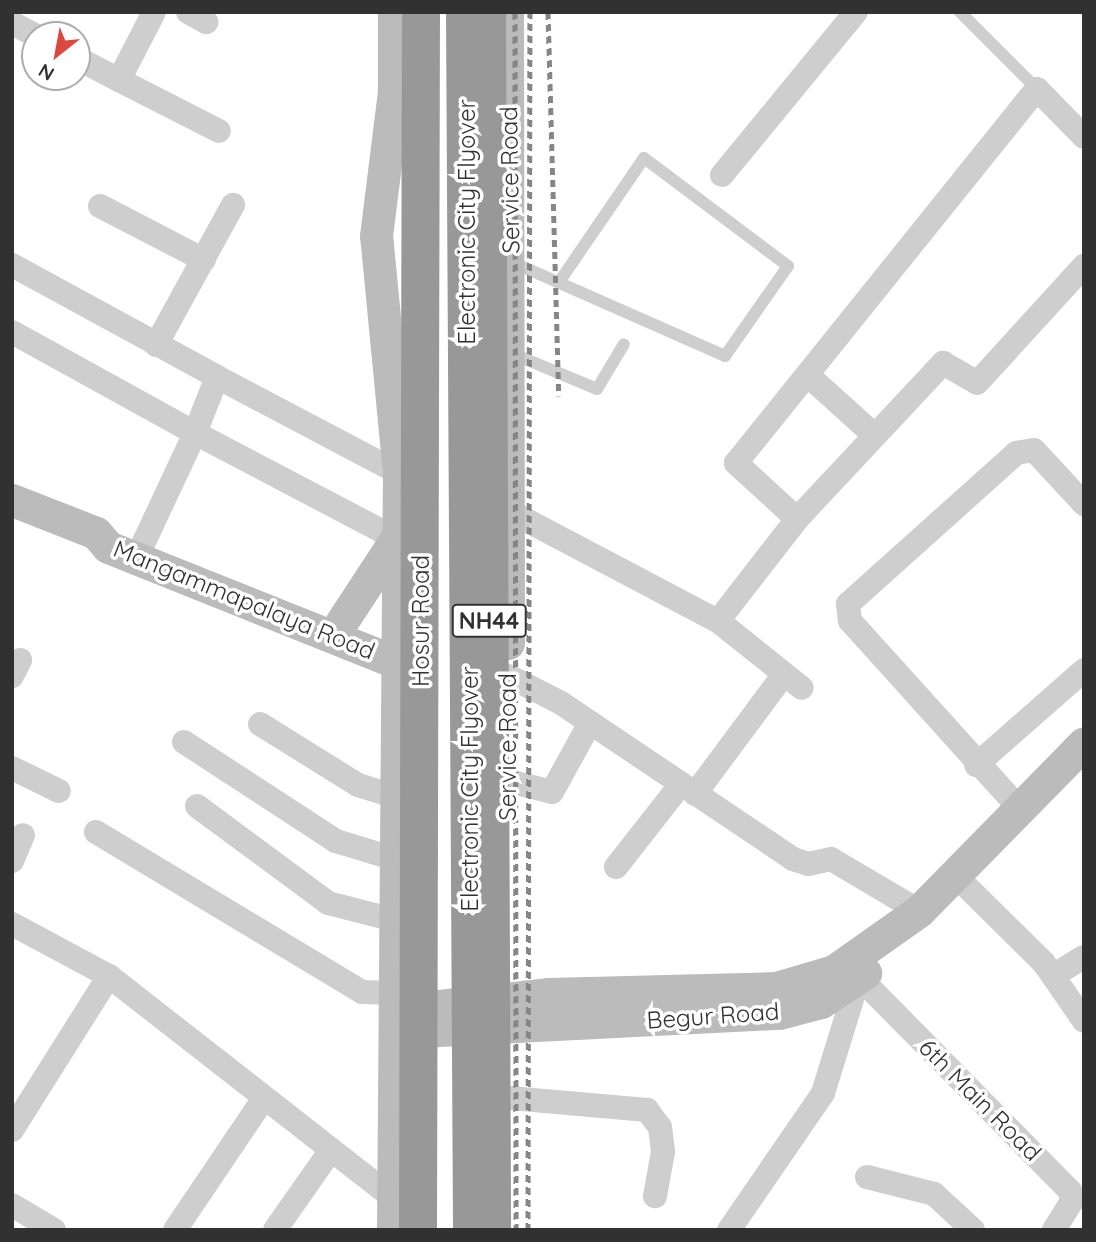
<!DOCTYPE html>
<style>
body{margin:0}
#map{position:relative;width:1096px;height:1242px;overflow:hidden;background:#fff;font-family:Quicksand,sans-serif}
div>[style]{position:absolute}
.lane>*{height:12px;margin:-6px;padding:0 6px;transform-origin:6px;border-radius:6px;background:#cecece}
.street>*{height:24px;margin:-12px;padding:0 12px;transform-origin:12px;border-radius:12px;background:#cecece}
.secondary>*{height:33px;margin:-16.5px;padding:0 16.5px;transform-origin:16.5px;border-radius:16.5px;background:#bbb}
.highway>*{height:38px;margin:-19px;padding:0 19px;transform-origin:19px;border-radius:19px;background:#989898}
.rail>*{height:5px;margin-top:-2.5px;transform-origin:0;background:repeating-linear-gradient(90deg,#868686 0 7px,transparent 0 12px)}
.highway-bridge>*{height:38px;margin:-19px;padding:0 19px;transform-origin:19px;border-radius:19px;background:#989898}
span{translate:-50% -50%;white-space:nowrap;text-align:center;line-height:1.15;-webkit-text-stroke:7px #fff;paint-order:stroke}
.shield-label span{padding:2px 5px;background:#fff;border:2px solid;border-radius:5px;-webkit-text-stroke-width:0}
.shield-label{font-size:23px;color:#313131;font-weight:700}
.street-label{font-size:24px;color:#313131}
.frame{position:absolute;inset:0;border:14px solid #313131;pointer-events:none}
.north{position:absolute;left:21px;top:21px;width:70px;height:70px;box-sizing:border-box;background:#fff;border:2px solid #adadad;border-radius:50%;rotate:211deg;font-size:19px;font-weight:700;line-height:28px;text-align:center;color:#313131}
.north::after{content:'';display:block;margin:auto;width:24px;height:32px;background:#dc473f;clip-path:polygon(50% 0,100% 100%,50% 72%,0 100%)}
</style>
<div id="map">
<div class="lane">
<div style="left:960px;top:12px;width:109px;rotate:45deg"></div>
<div style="left:512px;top:262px;width:233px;rotate:23.8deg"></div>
<div style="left:725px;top:356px;width:110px;rotate:-55deg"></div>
<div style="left:788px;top:266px;width:180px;rotate:-143.1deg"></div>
<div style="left:644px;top:158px;width:150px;rotate:124.4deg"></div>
<div style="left:511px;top:353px;width:93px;rotate:22.7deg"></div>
<div style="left:597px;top:389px;width:52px;rotate:-59deg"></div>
</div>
<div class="street">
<div style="left:188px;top:12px;width:21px;rotate:29deg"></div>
<div style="left:12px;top:23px;width:26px;rotate:28deg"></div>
<div style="left:77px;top:58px;width:47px;rotate:27.6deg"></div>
<div style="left:119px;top:80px;width:76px;rotate:-62.8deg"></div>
<div style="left:119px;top:80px;width:112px;rotate:27deg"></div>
<div style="left:722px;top:175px;width:211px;rotate:-50.6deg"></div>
<div style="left:100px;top:206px;width:117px;rotate:27.4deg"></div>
<div style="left:12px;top:265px;width:234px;rotate:28.6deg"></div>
<div style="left:12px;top:332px;width:209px;rotate:28.9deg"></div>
<div style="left:195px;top:433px;width:60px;rotate:-68.6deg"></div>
<div style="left:217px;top:377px;width:206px;rotate:27.8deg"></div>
<div style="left:156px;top:345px;width:160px;rotate:-61.2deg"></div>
<div style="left:811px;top:378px;width:85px;rotate:42.1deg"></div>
<div style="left:509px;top:511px;width:236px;rotate:27.8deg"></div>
<div style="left:718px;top:621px;width:107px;rotate:38.6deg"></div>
<div style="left:797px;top:519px;width:83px;rotate:-137.4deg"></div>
<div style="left:736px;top:463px;width:480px;rotate:-51.2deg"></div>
<div style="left:1037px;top:89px;width:67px;rotate:45.6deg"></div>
<div style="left:144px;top:542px;width:120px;rotate:-64.9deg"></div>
<div style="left:195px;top:433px;width:209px;rotate:27.7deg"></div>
<div style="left:380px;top:530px;width:18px"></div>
<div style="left:718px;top:621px;width:129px;rotate:-52.2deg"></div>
<div style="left:797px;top:519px;width:214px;rotate:-46.9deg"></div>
<div style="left:943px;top:363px;width:39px;rotate:30deg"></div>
<div style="left:977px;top:383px;width:159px;rotate:-47.6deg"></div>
<div style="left:12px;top:676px;width:18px;rotate:-63deg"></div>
<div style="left:508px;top:676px;width:59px;rotate:27deg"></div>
<div style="left:561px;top:703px;width:280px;rotate:33.9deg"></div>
<div style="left:793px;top:859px;width:16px;rotate:18deg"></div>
<div style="left:808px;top:864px;width:24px;rotate:-12deg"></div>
<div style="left:831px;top:859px;width:102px;rotate:30.6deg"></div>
<div style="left:260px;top:724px;width:115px;rotate:31.9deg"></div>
<div style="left:358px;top:785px;width:39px;rotate:17deg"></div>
<div style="left:184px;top:742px;width:181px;rotate:33.1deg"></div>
<div style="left:336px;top:841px;width:62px;rotate:17deg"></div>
<div style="left:976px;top:765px;width:144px;rotate:-41.3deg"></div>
<div style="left:12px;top:768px;width:52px;rotate:26.1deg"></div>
<div style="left:508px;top:781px;width:45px;rotate:14deg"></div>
<div style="left:552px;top:792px;width:79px;rotate:-61.2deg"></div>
<div style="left:695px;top:794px;width:149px;rotate:-53.4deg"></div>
<div style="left:197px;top:806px;width:163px;rotate:36.5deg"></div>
<div style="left:328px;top:903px;width:68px;rotate:14.4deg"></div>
<div style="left:1020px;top:809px;width:253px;rotate:-132.1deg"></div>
<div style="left:850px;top:621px;width:17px;rotate:-97deg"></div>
<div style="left:848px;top:604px;width:226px;rotate:-41.9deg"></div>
<div style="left:1016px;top:453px;width:18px;rotate:-9deg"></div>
<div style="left:1034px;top:450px;width:74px;rotate:47.2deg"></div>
<div style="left:96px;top:832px;width:310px;rotate:31deg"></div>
<div style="left:362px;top:992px;width:31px;rotate:2deg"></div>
<div style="left:12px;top:861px;width:28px;rotate:-67deg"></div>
<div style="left:616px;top:867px;width:105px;rotate:-51.9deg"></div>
<div style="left:967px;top:887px;width:108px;rotate:44.6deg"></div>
<div style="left:1044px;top:963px;width:70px;rotate:55.4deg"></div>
<div style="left:12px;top:924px;width:110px;rotate:28.2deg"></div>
<div style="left:1053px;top:976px;width:36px;rotate:-32deg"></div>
<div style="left:510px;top:1098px;width:138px;rotate:5deg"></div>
<div style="left:647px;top:1110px;width:21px;rotate:53deg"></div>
<div style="left:660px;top:1127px;width:25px;rotate:83deg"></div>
<div style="left:663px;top:1152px;width:45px;rotate:100.3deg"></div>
<div style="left:12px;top:1130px;width:182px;rotate:-57.8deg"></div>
<div style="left:109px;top:976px;width:360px;rotate:38deg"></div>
<div style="left:867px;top:1177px;width:69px;rotate:14.2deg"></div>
<div style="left:934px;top:1194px;width:53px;rotate:42.7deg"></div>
<div style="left:12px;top:1205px;width:49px;rotate:30.8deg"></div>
<div style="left:175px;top:1230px;width:159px;rotate:-56deg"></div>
<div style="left:275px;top:1230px;width:98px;rotate:-55deg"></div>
<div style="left:729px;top:1230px;width:166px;rotate:-55.5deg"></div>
<div style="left:823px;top:1093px;width:121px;rotate:-72.8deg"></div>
<div style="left:859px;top:977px;width:301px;rotate:45.4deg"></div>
<div style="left:1070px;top:1191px;width:10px;rotate:79deg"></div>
<div style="left:1072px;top:1201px;width:34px;rotate:122deg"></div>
</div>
<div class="secondary">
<div style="left:507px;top:12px;width:631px;rotate:89.91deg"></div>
<div style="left:12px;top:500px;width:90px;rotate:21.4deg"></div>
<div style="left:96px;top:533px;width:18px;rotate:49deg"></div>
<div style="left:108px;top:547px;width:310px;rotate:21.8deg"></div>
<div style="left:341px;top:623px;width:104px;rotate:-56.8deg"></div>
<div style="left:420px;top:1008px;width:130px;rotate:-6.2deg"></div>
<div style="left:549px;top:994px;width:227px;rotate:-1.5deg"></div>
<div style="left:776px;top:988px;width:60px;rotate:-16.3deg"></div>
<div style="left:834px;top:971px;width:104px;rotate:-35.2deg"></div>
<div style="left:919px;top:911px;width:235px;rotate:-45.5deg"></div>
<div style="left:420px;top:1031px;width:359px;rotate:-2.9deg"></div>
<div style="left:779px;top:1013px;width:43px;rotate:-14.7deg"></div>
<div style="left:821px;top:1002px;width:53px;rotate:-33.4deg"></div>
<div style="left:393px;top:1230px;width:757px;rotate:-89.55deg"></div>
<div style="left:399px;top:473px;width:238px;rotate:-95.5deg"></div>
<div style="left:376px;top:236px;width:146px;rotate:-82.9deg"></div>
<div style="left:394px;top:91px;width:79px;rotate:-90deg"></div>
</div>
<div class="highway">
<div style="left:487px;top:12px;width:1218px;rotate:89.76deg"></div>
<div style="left:418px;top:1230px;width:1218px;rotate:-89.86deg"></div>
</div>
<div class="rail">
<div style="left:515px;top:12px;width:1218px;rotate:89.95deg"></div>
<div style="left:548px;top:12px;width:384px;rotate:88.4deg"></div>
<div style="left:528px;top:1230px;width:1218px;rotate:-89.91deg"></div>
</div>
<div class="highway-bridge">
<div style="left:465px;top:12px;width:1218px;rotate:89.67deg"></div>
</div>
<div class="shield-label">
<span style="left:489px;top:621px">NH44</span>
</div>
<div class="street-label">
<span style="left:510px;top:180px;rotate:-91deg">Service Road</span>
<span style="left:467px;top:222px;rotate:-90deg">Electronic City Flyover</span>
<span style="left:244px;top:600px;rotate:22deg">Mangammapalaya Road</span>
<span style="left:421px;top:621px;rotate:-90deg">Hosur Road</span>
<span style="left:508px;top:747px;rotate:-90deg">Service Road</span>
<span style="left:470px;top:789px;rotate:-90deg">Electronic City Flyover</span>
<span style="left:713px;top:1016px;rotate:-4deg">Begur Road</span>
<span style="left:980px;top:1100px;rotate:45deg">6th Main Road</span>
</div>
<div class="frame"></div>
<div class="north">N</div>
</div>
